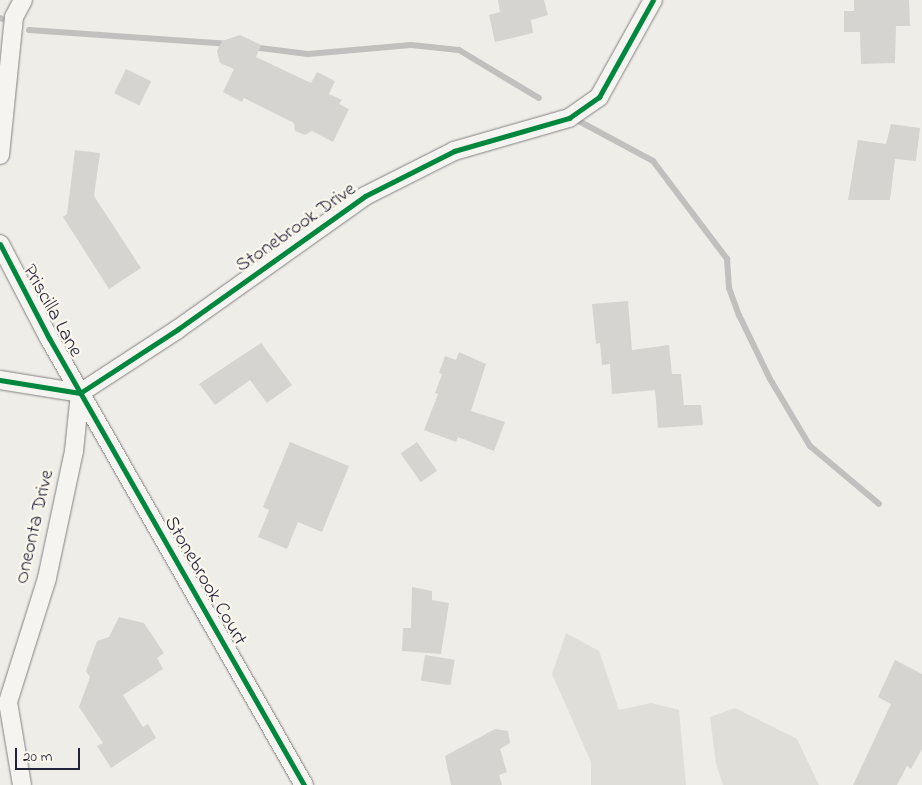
<!DOCTYPE html>
<style>
body{margin:0}
#map{position:relative;width:922px;height:785px;overflow:hidden;background:#efede8;font-family:"Indie Flower",sans-serif}
div>[style]{position:absolute}
.green>*{inset:0;background:#e0ded9}
.stream>*{height:6px;margin:-3px;padding:0 3px;transform-origin:3px;border-radius:3px;background:#c2bfbf}
.building>*{inset:0;background:#d6d4d1;transform-origin:0 0}
.roads{filter:drop-shadow(0 0 1px #838284) drop-shadow(0 0 1px #838284)}
.minor>*{height:18px;margin:-9px;padding:0 9px;transform-origin:9px;border-radius:9px;background:#f5f4f0}
.cycleway>*{height:5px;margin:-2.5px;padding:0 2.5px;transform-origin:2.5px;border-radius:2.5px;background:#00873e}
span{translate:-50% -50%;white-space:nowrap;text-align:center;line-height:1.15;-webkit-text-stroke:4.5px #fbf7ec;paint-order:stroke}
.street-label{font-size:20px;color:#22223b}
.scale{position:absolute;left:15px;top:748px;width:65px;height:22px;box-sizing:border-box;border:2px solid #22223b;border-top:0;padding-left:6px;font-size:15px;line-height:18px;white-space:nowrap;color:#22223b;-webkit-text-stroke:4px #fbf7ec;paint-order:stroke}
</style>
<div id="map">
<div class="green">
<div style="clip-path:polygon(566px 633px,599px 651px,619px 710px,651px 703px,679px 710px,686px 785px,591px 785px,591px 762px,552px 674px)"></div>
<div style="clip-path:polygon(735px 708px,797px 739px,819px 785px,723px 785px,716px 764px,710px 717px)"></div>
</div>
<div class="stream">
<div style="left:0;top:18px;width:2px;rotate:27deg"></div>
<div style="left:29px;top:30px;width:198px;rotate:4deg"></div>
<div style="left:252px;top:47px;width:56px;rotate:7.1deg"></div>
<div style="left:308px;top:54px;width:103px;rotate:-5deg"></div>
<div style="left:411px;top:45px;width:48px;rotate:5.9deg"></div>
<div style="left:459px;top:50px;width:93px;rotate:31deg"></div>
<div style="left:575px;top:119px;width:89px;rotate:28.3deg"></div>
<div style="left:653px;top:161px;width:123px;rotate:52.9deg"></div>
<div style="left:727px;top:259px;width:29px;rotate:86deg"></div>
<div style="left:729px;top:288px;width:29px;rotate:70deg"></div>
<div style="left:739px;top:315px;width:71px;rotate:64.2deg"></div>
<div style="left:770px;top:379px;width:78px;rotate:59.2deg"></div>
<div style="left:810px;top:446px;width:90px;rotate:40deg"></div>
</div>
<div class="building">
<div style="clip-path:polygon(498px 0,544px 0,548px 15px,531px 20px,533px 33px,495px 42px,489px 15px,500px 12px)"></div>
<div style="clip-path:polygon(854px 0,909px 0,910px 26px,896px 26px,895px 63px,861px 64px,860px 32px,844px 32px,844px 11px,854px 11px)"></div>
<div style="clip-path:polygon(240px 35px,261px 45px,256px 57px,311px 83px,317px 72px,335px 81px,329px 94px,342px 100px,339px 104px,349px 109px,333px 142px,312px 131px,305px 135px,295px 131px,294px 123px,244px 98px,242px 102px,223px 92px,234px 69px,220px 63px,217px 51px,222px 41px)"></div>
<div style="left:126px;top:69px;width:28px;height:27px;rotate:26deg"></div>
<div style="clip-path:polygon(891px 124px,920px 128px,916px 161px,895px 159px,890px 200px,848px 200px,858px 140px,886px 144px)"></div>
<div style="clip-path:polygon(75px 150px,100px 153px,94px 196px,141px 268px,109px 289px,63px 217px,67px 214px)"></div>
<div style="clip-path:polygon(628px 301px,632px 350px,669px 345px,672px 374px,681px 374px,684px 405px,701px 405px,703px 425px,658px 428px,655px 390px,612px 394px,610px 364px,602px 365px,600px 343px,596px 344px,592px 304px)"></div>
<div style="clip-path:polygon(261px 343px,292px 385px,267px 403px,250px 380px,215px 405px,199px 384px)"></div>
<div style="clip-path:polygon(459px 352px,486px 364px,471px 411px,505px 422px,494px 451px,458px 437px,456px 442px,424px 430px,438px 394px,435px 393px,442px 374px,439px 373px,445px 356px,456px 360px)"></div>
<div style="clip-path:polygon(290px 442px,349px 466px,322px 532px,298px 522px,287px 549px,258px 537px,269px 510px,263px 507px)"></div>
<div style="left:417px;top:442px;width:35px;height:20px;rotate:55deg"></div>
<div style="clip-path:polygon(412px 587px,432px 591px,432px 600px,449px 603px,441px 654px,402px 651px,403px 628px,411px 628px)"></div>
<div style="clip-path:polygon(119px 617px,144px 623px,164px 653px,157px 658px,163px 669px,123px 695px,143px 727px,148px 724px,156px 738px,111px 768px,97px 746px,103px 743px,79px 707px,90px 677px,86px 671px,97px 641px,109px 637px)"></div>
<div style="left:425px;top:655px;width:30px;height:26px;rotate:9deg"></div>
<div style="clip-path:polygon(895px 660px,922px 674px,922px 749px,911px 769px,907px 766px,897px 785px,853px 785px,891px 704px,878px 697px)"></div>
<div style="clip-path:polygon(495px 729px,508px 731px,510px 743px,500px 749px,507px 772px,499px 775px,502px 785px,451px 785px,445px 756px)"></div>
</div>
<div class="roads">
<div class="minor">
<div style="left:0;top:155px;width:139px;rotate:-84.2deg"></div>
<div style="left:14px;top:17px;width:19px;rotate:-62deg"></div>
<div style="left:0;top:244px;width:106px;rotate:62.5deg"></div>
<div style="left:49px;top:338px;width:515px;rotate:60.3deg"></div>
<div style="left:0;top:380px;width:81px;rotate:9.2deg"></div>
<div style="left:80px;top:393px;width:117px;rotate:-33.1deg"></div>
<div style="left:178px;top:329px;width:229px;rotate:-35.4deg"></div>
<div style="left:365px;top:196px;width:100px;rotate:-26.8deg"></div>
<div style="left:454px;top:151px;width:120px;rotate:-16deg"></div>
<div style="left:569px;top:118px;width:37px;rotate:-35deg"></div>
<div style="left:599px;top:97px;width:111px;rotate:-60.9deg"></div>
<div style="left:22px;top:785px;width:84px;rotate:-99.6deg"></div>
<div style="left:8px;top:702px;width:130px;rotate:-72.5deg"></div>
<div style="left:47px;top:578px;width:130px;rotate:-78deg"></div>
<div style="left:74px;top:451px;width:58px;rotate:-84.1deg"></div>
</div>
</div>
<div class="cycleway">
<div style="left:0;top:244px;width:106px;rotate:62.5deg"></div>
<div style="left:49px;top:338px;width:515px;rotate:60.3deg"></div>
<div style="left:0;top:380px;width:81px;rotate:9.2deg"></div>
<div style="left:80px;top:393px;width:117px;rotate:-33.1deg"></div>
<div style="left:178px;top:329px;width:229px;rotate:-35.4deg"></div>
<div style="left:365px;top:196px;width:100px;rotate:-26.8deg"></div>
<div style="left:454px;top:151px;width:120px;rotate:-16deg"></div>
<div style="left:569px;top:118px;width:37px;rotate:-35deg"></div>
<div style="left:599px;top:97px;width:111px;rotate:-60.9deg"></div>
</div>
<div class="street-label">
<span style="left:296px;top:228px;rotate:-35deg">Stonebrook Drive</span>
<span style="left:52px;top:311px;rotate:61deg">Priscilla Lane</span>
<span style="left:35px;top:527px;rotate:-77deg">Oneonta Drive</span>
<span style="left:205px;top:581px;rotate:60deg">Stonebrook Court</span>
</div>
<div class="scale">20 m</div>
</div>
